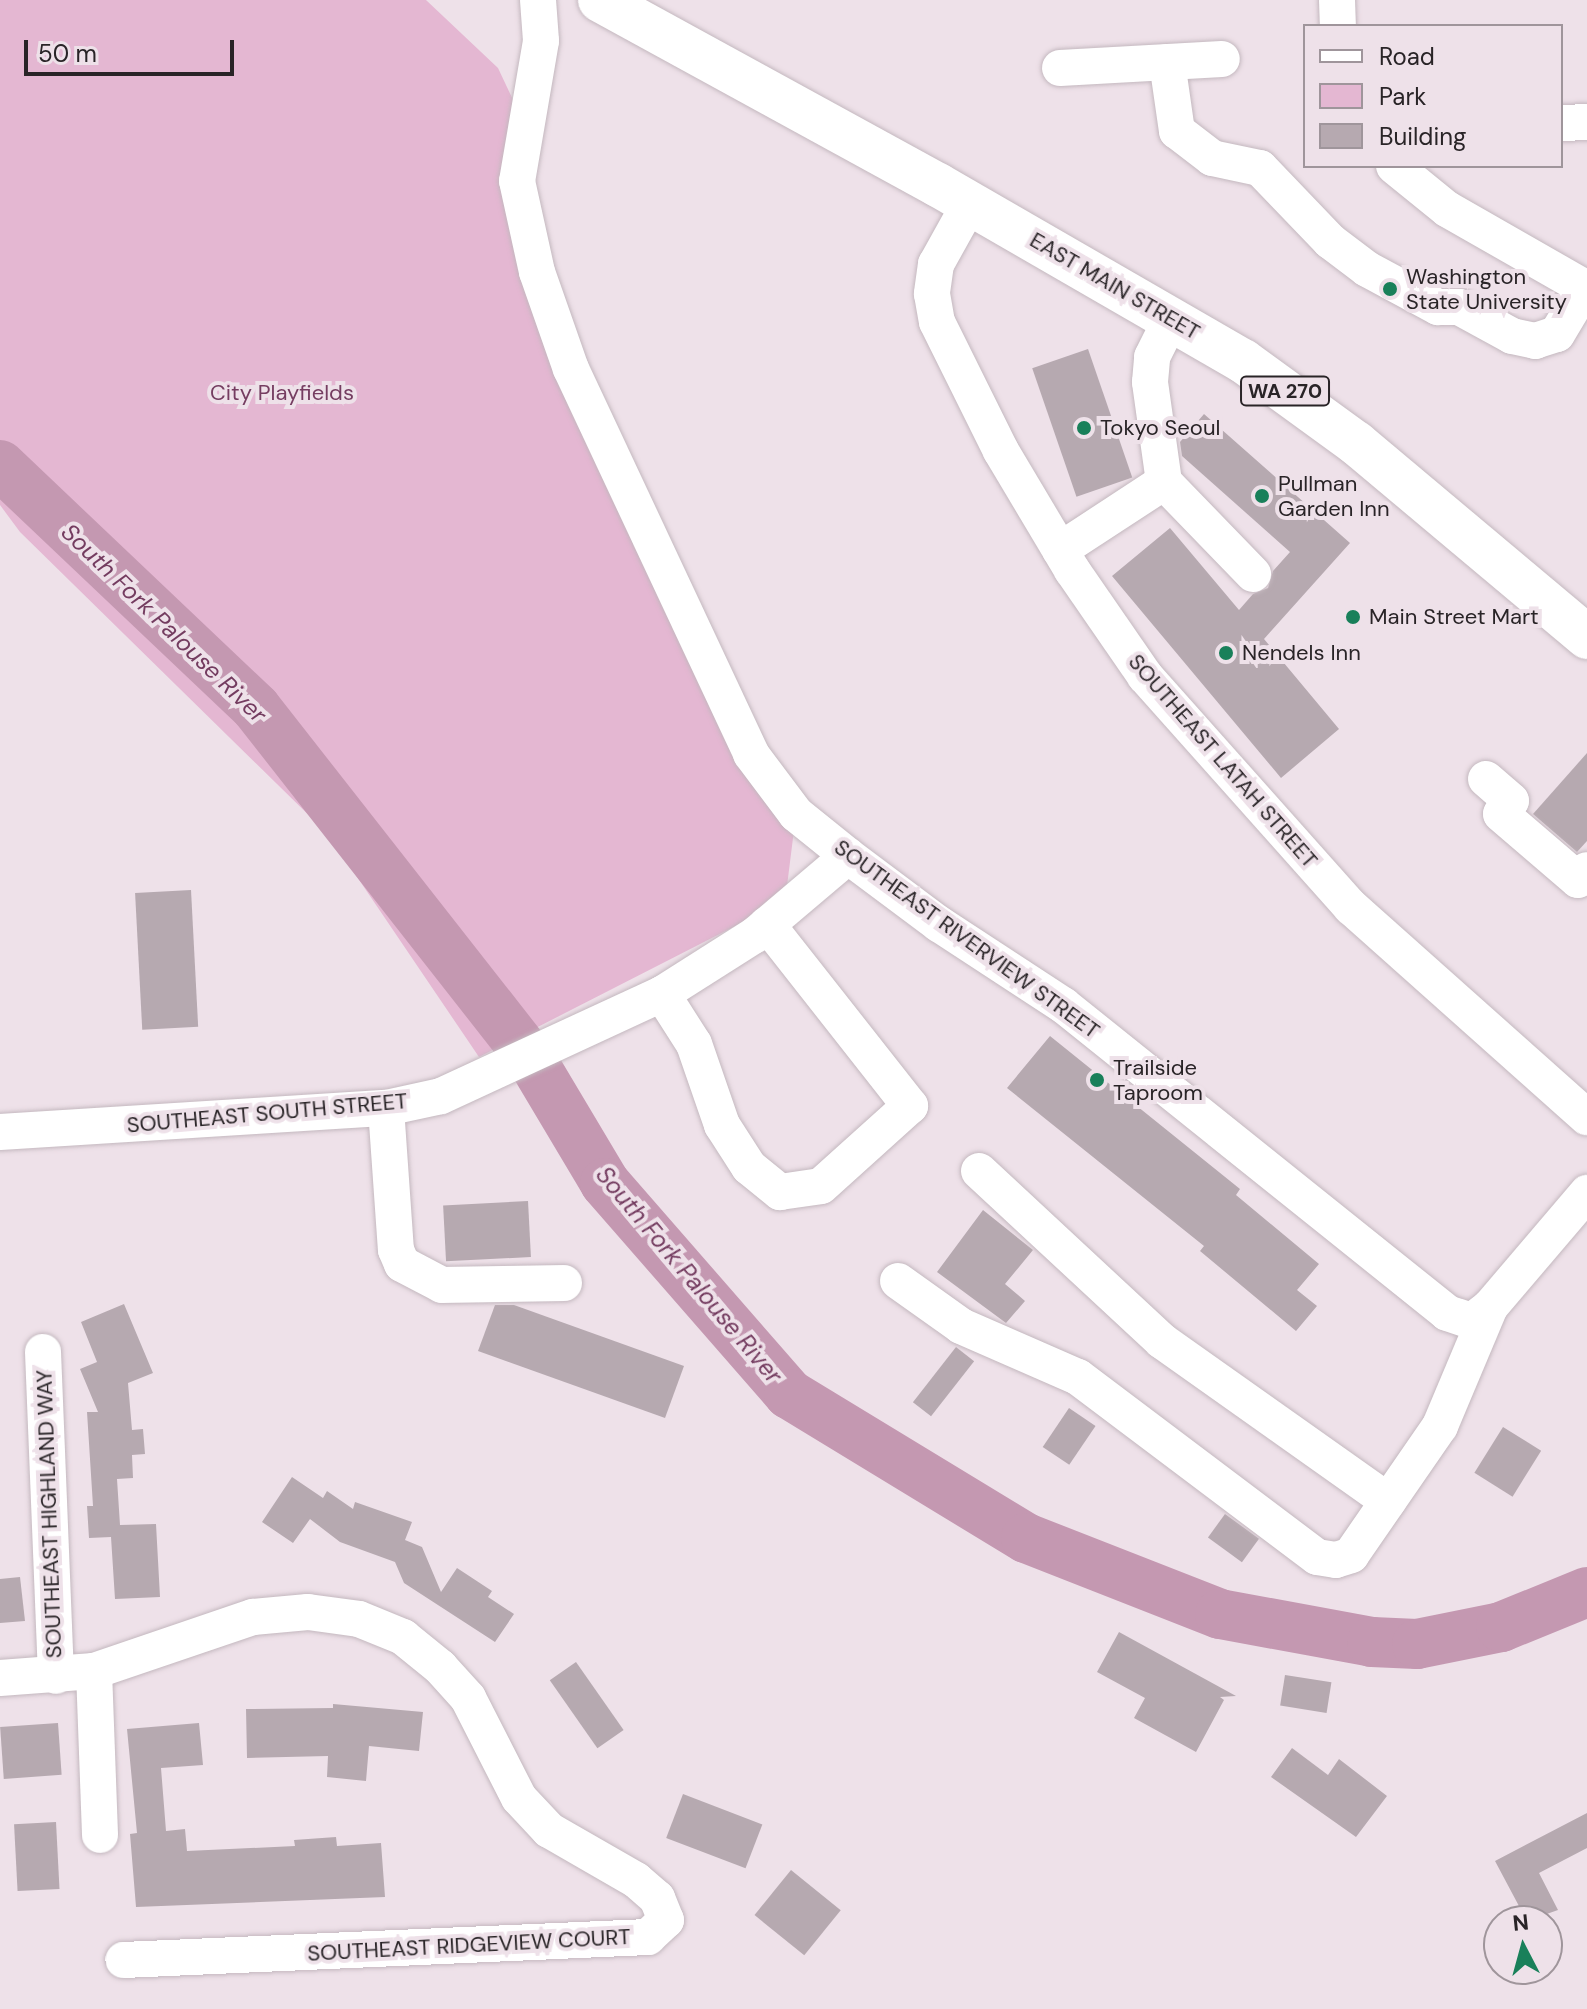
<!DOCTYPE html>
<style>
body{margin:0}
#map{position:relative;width:1587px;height:2009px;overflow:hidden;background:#eee1e9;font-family:"DM Sans",sans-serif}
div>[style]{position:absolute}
.green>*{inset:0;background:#e4b7d2}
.river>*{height:50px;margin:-25px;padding:0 25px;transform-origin:25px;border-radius:25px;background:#c498b1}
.building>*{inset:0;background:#b6a9b0;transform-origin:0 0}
.roads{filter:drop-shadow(0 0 2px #c4b8bf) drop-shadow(0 0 2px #c4b8bf)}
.minor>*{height:36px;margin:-18px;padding:0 18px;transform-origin:18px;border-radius:18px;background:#fff}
.major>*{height:44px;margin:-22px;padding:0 22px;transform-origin:22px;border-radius:22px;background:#fff}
.dots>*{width:22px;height:22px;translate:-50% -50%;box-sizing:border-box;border:4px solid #eee1e9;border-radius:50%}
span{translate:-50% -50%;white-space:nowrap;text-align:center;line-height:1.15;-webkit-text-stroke:8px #eee1e9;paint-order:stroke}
.shield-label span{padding:2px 6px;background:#eee1e9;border:2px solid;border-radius:6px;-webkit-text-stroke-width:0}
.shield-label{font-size:20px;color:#292427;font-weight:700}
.poi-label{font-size:22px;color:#292427}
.left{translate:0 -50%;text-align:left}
.street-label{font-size:22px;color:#292427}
.park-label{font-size:22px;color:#753d61}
.water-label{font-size:24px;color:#743c60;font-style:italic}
.legend{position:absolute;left:1303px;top:24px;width:260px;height:144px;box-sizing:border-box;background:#eee1e9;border:2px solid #9f959b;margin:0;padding:10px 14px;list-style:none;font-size:24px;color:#292427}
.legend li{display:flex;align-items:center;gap:16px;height:40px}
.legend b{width:40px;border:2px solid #9f959b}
.north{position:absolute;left:1483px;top:1905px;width:80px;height:80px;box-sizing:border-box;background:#eee1e9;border:2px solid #9f959b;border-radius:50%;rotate:354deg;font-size:22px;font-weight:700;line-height:32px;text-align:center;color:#292427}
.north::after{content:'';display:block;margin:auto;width:28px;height:36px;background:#19805a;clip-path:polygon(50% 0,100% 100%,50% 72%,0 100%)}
.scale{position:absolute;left:24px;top:40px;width:210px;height:36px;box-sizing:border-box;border:4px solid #292427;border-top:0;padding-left:10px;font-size:24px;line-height:28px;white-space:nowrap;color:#292427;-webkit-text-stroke:6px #eee1e9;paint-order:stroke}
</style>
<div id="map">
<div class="green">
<div style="clip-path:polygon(0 0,426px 0,498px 68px,524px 123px,537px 272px,796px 814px,787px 886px,751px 918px,479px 1057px,328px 834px,20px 532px,0 505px)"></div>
</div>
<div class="river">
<div style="left:0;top:465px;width:353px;rotate:43.5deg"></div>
<div style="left:256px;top:708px;width:444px;rotate:51.9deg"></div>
<div style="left:530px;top:1057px;width:147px;rotate:59.2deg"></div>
<div style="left:605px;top:1183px;width:280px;rotate:48.9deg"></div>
<div style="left:789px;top:1394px;width:277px;rotate:31.3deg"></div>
<div style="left:1026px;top:1538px;width:208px;rotate:21.4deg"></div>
<div style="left:1220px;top:1614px;width:155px;rotate:10.4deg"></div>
<div style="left:1372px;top:1642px;width:45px;rotate:2.5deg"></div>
<div style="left:1417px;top:1644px;width:86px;rotate:-11.4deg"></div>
<div style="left:1501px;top:1627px;width:93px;rotate:-22.1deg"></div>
</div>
<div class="building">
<div style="left:1088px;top:349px;width:136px;height:59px;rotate:71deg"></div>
<div style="clip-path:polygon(1204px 414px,1350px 543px,1264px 639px,1339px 729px,1281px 778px,1112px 576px,1170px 528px,1239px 610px,1253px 594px,1268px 588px,1273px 571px,1290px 552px,1182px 456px,1180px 442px)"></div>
<div style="clip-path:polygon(1587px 753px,1587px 841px,1577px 852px,1533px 814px)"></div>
<div style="left:191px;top:890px;width:137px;height:56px;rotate:87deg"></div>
<div style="clip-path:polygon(1050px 1036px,1240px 1189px,1236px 1195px,1319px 1264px,1297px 1290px,1317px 1306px,1296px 1331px,1200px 1251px,1204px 1246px,1007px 1088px)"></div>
<div style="left:528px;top:1201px;width:56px;height:85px;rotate:87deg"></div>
<div style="clip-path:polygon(983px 1210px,1033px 1250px,1005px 1284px,1025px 1301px,1006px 1323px,937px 1272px)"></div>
<div style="clip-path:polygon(124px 1304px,153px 1373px,128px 1383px,132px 1430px,143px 1429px,145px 1454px,132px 1455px,133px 1478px,117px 1479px,120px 1525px,156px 1524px,160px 1597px,115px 1599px,111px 1537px,89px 1538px,87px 1506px,93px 1506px,87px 1412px,98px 1412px,80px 1369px,97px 1362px,81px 1322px)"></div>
<div style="clip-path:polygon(495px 1305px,514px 1305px,684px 1366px,665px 1418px,478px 1351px)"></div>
<div style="left:956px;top:1347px;width:23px;height:70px;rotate:38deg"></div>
<div style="left:1069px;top:1408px;width:32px;height:47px;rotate:34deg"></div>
<div style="left:1503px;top:1427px;width:45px;height:54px;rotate:32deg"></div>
<div style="clip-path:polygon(292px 1477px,323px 1498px,327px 1491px,353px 1509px,355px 1502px,412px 1522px,405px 1540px,422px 1547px,441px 1592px,457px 1568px,492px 1591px,488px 1597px,514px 1614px,495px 1642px,404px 1583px,395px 1562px,340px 1542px,310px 1519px,293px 1543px,262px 1522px)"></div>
<div style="left:1225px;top:1514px;width:42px;height:29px;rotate:36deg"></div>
<div style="clip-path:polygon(20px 1577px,25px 1621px,0 1623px,0 1579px)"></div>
<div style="clip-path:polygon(1119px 1632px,1236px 1696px,1220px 1697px,1224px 1700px,1196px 1752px,1134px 1718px,1145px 1698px,1097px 1672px)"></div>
<div style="left:576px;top:1662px;width:83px;height:32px;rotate:55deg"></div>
<div style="left:1285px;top:1675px;width:47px;height:31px;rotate:9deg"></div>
<div style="clip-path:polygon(333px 1704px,423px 1712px,419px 1751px,369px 1746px,366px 1781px,327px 1777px,328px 1756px,247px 1758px,246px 1709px,333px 1708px)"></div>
<div style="left:58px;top:1723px;width:52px;height:58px;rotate:86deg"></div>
<div style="clip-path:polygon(199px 1723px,203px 1765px,161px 1768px,166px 1831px,185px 1829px,187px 1851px,295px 1846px,294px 1840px,336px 1837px,337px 1846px,381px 1843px,385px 1897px,136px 1907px,130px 1834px,137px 1833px,127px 1729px)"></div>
<div style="clip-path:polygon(1292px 1748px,1328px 1775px,1339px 1759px,1387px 1796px,1356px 1837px,1271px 1777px)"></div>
<div style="left:683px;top:1794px;width:85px;height:47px;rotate:21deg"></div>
<div style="clip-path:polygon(1587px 1813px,1587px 1848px,1539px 1873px,1558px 1910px,1527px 1921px,1495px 1861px)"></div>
<div style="left:56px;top:1822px;width:67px;height:42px;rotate:87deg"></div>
<div style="left:791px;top:1870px;width:64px;height:58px;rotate:39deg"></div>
</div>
<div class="roads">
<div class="minor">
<div style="left:538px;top:0;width:41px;rotate:85.8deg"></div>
<div style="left:541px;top:41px;width:142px;rotate:99.7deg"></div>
<div style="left:517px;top:181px;width:93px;rotate:77.6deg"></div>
<div style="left:537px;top:272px;width:103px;rotate:70.7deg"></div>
<div style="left:571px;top:369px;width:425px;rotate:64.9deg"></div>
<div style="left:751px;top:754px;width:75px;rotate:53.1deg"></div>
<div style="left:796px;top:814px;width:67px;rotate:38.9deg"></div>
<div style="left:848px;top:856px;width:114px;rotate:36.8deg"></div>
<div style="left:939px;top:924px;width:148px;rotate:33.2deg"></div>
<div style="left:1063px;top:1005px;width:492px;rotate:38.7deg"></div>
<div style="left:1447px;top:1313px;width:26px;rotate:18deg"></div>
<div style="left:1472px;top:1321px;width:23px;rotate:-38deg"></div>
<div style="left:1337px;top:0;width:26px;rotate:88deg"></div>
<div style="left:1167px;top:62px;width:70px;rotate:81.8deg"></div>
<div style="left:1177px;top:131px;width:44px;rotate:37.6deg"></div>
<div style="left:1212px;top:158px;width:49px;rotate:11.8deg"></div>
<div style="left:1260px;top:168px;width:101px;rotate:46.2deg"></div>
<div style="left:1330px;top:241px;width:46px;rotate:37.1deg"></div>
<div style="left:1367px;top:269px;width:81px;rotate:28.2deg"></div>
<div style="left:1438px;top:307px;width:21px"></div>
<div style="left:1459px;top:307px;width:60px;rotate:28.7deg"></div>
<div style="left:1512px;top:336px;width:24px;rotate:12deg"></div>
<div style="left:1535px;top:341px;width:23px;rotate:-18deg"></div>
<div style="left:1557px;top:334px;width:55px;rotate:-59.2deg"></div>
<div style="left:1060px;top:68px;width:162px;rotate:-3.2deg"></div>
<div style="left:1561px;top:123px;width:26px;rotate:-2deg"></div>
<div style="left:1394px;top:166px;width:68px;rotate:39.1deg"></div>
<div style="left:1447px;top:209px;width:161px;rotate:29.7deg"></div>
<div style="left:970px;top:203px;width:70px;rotate:119.1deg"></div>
<div style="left:936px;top:264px;width:30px;rotate:98deg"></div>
<div style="left:932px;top:294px;width:28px;rotate:80deg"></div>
<div style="left:937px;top:322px;width:144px;rotate:63.6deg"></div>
<div style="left:1001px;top:451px;width:139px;rotate:59.2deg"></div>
<div style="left:1072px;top:570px;width:129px;rotate:55.4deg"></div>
<div style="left:1145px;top:676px;width:310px;rotate:48.3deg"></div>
<div style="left:1351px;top:907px;width:316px;rotate:41.7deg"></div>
<div style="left:1164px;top:482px;width:128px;rotate:45.9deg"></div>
<div style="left:1060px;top:550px;width:124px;rotate:-33.2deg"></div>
<div style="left:1164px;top:482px;width:101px;rotate:-98deg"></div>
<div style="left:1150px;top:382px;width:25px;rotate:-85deg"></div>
<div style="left:1152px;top:357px;width:42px;rotate:-63.4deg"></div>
<div style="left:1486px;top:779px;width:33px;rotate:41deg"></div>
<div style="left:1511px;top:801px;width:16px;rotate:128deg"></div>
<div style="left:1501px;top:814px;width:101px;rotate:40.6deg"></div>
<div style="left:1578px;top:880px;width:13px;rotate:-48deg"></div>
<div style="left:662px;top:994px;width:59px;rotate:57.4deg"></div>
<div style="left:694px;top:1044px;width:86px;rotate:70.9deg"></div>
<div style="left:722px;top:1125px;width:50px;rotate:57.3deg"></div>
<div style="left:749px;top:1167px;width:40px;rotate:39deg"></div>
<div style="left:780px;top:1192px;width:41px;rotate:-8.3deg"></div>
<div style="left:821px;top:1186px;width:120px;rotate:-42deg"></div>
<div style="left:910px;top:1106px;width:231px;rotate:-128.2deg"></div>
<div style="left:386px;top:1108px;width:142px;rotate:86deg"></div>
<div style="left:396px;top:1250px;width:15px;rotate:67deg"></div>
<div style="left:402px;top:1264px;width:45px;rotate:27.7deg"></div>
<div style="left:442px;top:1285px;width:122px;rotate:-0.9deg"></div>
<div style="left:0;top:1132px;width:387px;rotate:-3.6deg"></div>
<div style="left:386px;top:1108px;width:56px;rotate:-12.3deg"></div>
<div style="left:441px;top:1096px;width:243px;rotate:-24.8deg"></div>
<div style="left:662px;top:994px;width:110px;rotate:-32.4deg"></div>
<div style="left:755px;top:935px;width:122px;rotate:-40.3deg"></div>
<div style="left:979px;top:1171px;width:250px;rotate:42.9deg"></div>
<div style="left:1162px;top:1341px;width:277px;rotate:35.3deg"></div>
<div style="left:898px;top:1281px;width:77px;rotate:35.5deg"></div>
<div style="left:961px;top:1326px;width:128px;rotate:23.6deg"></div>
<div style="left:1078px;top:1377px;width:299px;rotate:37deg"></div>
<div style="left:1317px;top:1557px;width:19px;rotate:9deg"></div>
<div style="left:1336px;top:1560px;width:16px;rotate:-18deg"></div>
<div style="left:1351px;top:1555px;width:157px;rotate:-55.4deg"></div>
<div style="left:1440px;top:1426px;width:129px;rotate:-67.2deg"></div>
<div style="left:1490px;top:1307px;width:150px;rotate:-49.6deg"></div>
<div style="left:43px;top:1352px;width:324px;rotate:87.7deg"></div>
<div style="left:94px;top:1671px;width:164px;rotate:87.9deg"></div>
<div style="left:0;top:1678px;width:94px;rotate:-4.3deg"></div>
<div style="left:94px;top:1671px;width:168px;rotate:-18.8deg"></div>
<div style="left:253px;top:1617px;width:55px;rotate:-5.2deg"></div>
<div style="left:308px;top:1612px;width:51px;rotate:7.8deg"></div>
<div style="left:359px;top:1619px;width:48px;rotate:22.2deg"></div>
<div style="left:403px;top:1637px;width:48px;rotate:39deg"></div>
<div style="left:440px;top:1667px;width:42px;rotate:47.9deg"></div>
<div style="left:468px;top:1698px;width:112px;rotate:63deg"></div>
<div style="left:519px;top:1798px;width:44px;rotate:46.8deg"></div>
<div style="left:549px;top:1830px;width:100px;rotate:29.9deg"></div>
<div style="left:636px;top:1880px;width:28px;rotate:41deg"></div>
<div style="left:657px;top:1898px;width:24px;rotate:68deg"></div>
<div style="left:666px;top:1920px;width:25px;rotate:137deg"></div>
<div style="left:648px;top:1937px;width:525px;rotate:177.49deg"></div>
</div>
<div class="major">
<div style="left:600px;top:0;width:385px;rotate:28.7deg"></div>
<div style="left:938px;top:185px;width:352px;rotate:30deg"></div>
<div style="left:1243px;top:361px;width:140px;rotate:36deg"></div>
<div style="left:1356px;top:443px;width:302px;rotate:40deg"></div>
</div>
</div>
<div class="dots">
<div style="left:1390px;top:289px;background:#19805a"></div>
<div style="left:1084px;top:428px;background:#19805a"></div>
<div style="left:1262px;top:496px;background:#19805a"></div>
<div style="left:1353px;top:617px;background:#19805a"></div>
<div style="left:1226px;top:653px;background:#19805a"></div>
<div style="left:1097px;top:1080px;background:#19805a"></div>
</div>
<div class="shield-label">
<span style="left:1285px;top:391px">WA 270</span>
</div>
<div class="poi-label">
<span class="left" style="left:1406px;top:289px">Washington<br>State University</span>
<span class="left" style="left:1100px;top:428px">Tokyo Seoul</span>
<span class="left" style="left:1278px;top:496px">Pullman<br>Garden Inn</span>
<span class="left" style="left:1369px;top:617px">Main Street Mart</span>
<span class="left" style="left:1242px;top:653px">Nendels Inn</span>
<span class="left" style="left:1113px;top:1080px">Trailside<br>Taproom</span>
</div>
<div class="street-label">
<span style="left:1115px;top:286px;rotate:30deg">EAST MAIN STREET</span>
<span style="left:1223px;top:761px;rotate:49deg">SOUTHEAST LATAH STREET</span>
<span style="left:967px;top:939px;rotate:36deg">SOUTHEAST RIVERVIEW STREET</span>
<span style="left:267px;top:1113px;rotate:-5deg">SOUTHEAST SOUTH STREET</span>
<span style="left:49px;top:1514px;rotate:-92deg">SOUTHEAST HIGHLAND WAY</span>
<span style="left:469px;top:1945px;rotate:-3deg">SOUTHEAST RIDGEVIEW COURT</span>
</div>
<div class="park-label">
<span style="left:282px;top:393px">City Playfields</span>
</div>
<div class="water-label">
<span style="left:164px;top:623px;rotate:44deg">South Fork Palouse River</span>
<span style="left:689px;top:1275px;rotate:50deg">South Fork Palouse River</span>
</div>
<ul class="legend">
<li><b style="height:10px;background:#fff"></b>Road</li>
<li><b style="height:22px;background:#e4b7d2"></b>Park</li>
<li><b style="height:22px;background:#b6a9b0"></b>Building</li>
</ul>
<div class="north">N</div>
<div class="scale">50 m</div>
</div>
